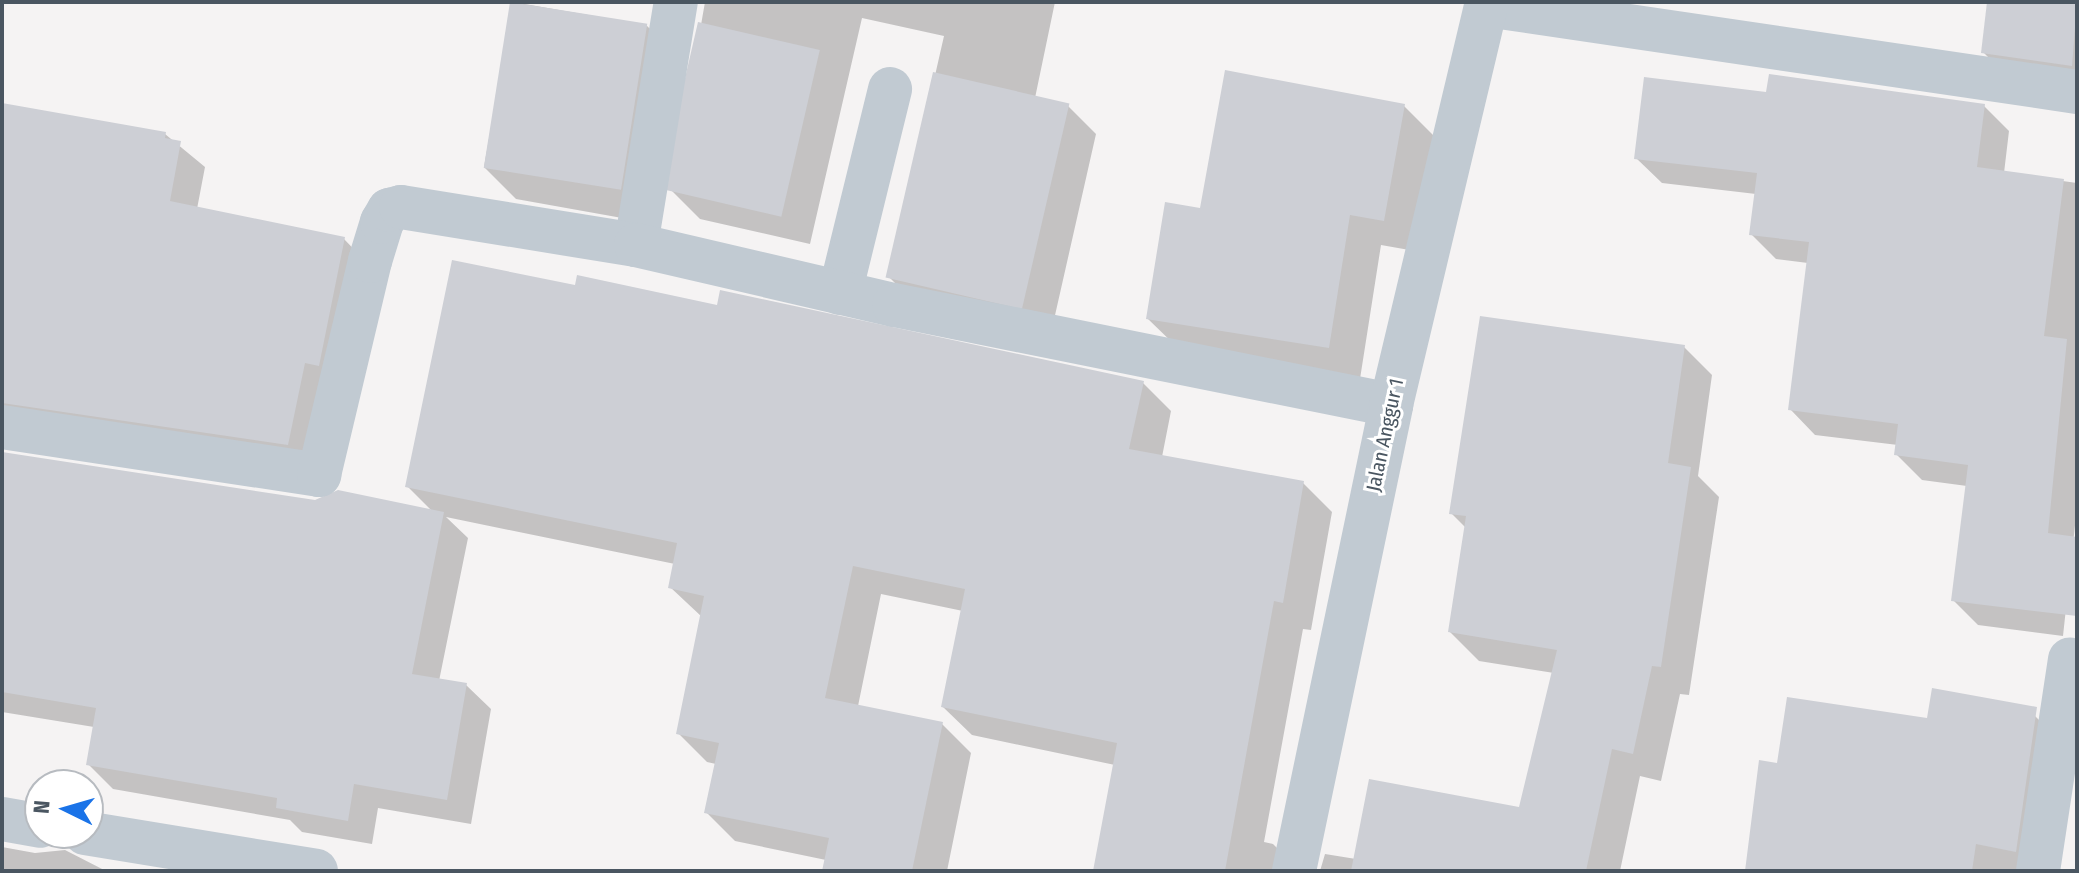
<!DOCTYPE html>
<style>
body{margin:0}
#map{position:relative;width:2079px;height:873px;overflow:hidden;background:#f5f3f3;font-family:"Fira Sans Condensed",sans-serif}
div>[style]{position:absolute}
.shadow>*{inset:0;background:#0003}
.building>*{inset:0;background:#cdcfd5;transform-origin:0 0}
.street>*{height:44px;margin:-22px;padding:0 22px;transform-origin:22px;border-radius:22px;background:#c1cad2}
span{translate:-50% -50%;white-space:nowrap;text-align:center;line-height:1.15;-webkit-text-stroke:6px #fff;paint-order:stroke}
.street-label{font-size:20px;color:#4a5661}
.frame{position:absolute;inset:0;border:4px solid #4a5661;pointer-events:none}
.north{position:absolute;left:24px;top:769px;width:80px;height:80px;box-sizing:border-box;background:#fff;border:2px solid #b7bbc0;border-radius:50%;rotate:275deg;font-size:22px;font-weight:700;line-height:32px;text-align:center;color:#4a5661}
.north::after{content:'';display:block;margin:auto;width:28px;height:36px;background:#1a73e8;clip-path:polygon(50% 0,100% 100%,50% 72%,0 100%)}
</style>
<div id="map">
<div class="shadow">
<div style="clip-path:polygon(513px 2px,646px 25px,678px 56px,650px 223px,516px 199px,484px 167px)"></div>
<div style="clip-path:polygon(705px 2px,1055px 2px,1035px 98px,1068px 106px,1096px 134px,1051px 333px,917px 305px,889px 277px,944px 36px,862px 18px,810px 244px,700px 219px,672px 191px)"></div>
<div style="clip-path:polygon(1988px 2px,2077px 2px,2077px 86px,2007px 76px,1983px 52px)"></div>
<div style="clip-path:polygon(1768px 94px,1984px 106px,2009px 131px,2004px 173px,2077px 183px,2077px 507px,2063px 636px,1978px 625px,1953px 600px,1967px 486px,1922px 480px,1896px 454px,1898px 445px,1815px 435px,1790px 409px,1808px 263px,1776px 259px,1751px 234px,1756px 194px,1662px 183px,1636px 158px)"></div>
<div style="clip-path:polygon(2px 105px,165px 134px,205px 167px,197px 209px,344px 239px,368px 264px,312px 468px,7px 435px,3px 454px,316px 502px,433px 512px,407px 486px,576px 288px,719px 307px,1143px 383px,1171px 411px,1162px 457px,1303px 483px,1332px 512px,1311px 630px,1303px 629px,1264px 842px,1273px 844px,1300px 871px,1095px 871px,1115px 765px,972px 735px,943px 707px,963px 611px,881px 594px,858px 706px,942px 724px,971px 753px,947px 871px,824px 871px,826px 860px,735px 841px,706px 812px,716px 764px,707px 762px,678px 733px,702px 617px,670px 587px,675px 564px,446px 517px,468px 538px,439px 681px,466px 685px,491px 709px,471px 824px,378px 808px,372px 844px,302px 832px,290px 820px,113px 789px,88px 764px,94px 727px,2px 712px)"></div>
<div style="clip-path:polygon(1404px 106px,1435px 137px,1415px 251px,1381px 245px,1360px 379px,1180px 350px,1148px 319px,1202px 210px)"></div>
<div style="clip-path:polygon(1684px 347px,1712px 375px,1698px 476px,1719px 497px,1689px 695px,1680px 694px,1661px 781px,1640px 776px,1620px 871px,1320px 871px,1325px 854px,1356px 859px,1520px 809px,1554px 673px,1479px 661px,1450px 632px,1467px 529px,1451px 513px)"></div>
<div style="clip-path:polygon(2026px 707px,2050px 731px,2020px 871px,1746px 871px,1778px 765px,1928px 720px)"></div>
<div style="clip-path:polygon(2px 847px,35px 853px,65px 850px,106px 871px,2px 871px)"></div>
</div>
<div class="building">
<div style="left:510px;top:2px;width:139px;height:168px;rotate:9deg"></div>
<div style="clip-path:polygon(1987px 2px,2077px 2px,2072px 66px,1981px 53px)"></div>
<div style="left:698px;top:22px;width:125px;height:171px;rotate:13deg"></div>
<div style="clip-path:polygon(1225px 70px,1405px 104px,1384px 221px,1350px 215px,1329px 348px,1146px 319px,1165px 202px,1200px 208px)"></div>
<div style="left:933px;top:72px;width:140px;height:211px;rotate:13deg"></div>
<div style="clip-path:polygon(1769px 74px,1985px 104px,1977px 167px,2064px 179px,2044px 336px,2067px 339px,2048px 533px,2077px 537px,2077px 616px,1951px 601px,1968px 465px,1894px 455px,1898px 424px,1788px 410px,1809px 242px,1749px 235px,1757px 173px,1634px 159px,1644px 77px,1766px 92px)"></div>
<div style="clip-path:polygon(2px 103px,166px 132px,165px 138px,181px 141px,170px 201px,345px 237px,319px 366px,305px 363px,288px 445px,2px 403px)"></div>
<div style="clip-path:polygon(452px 260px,575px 285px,577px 275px,717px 305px,720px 290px,1144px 381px,1129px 449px,1304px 481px,1283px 603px,1274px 601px,1225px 871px,1093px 871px,1117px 743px,941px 707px,965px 589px,853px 566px,825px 698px,943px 722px,912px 871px,822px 871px,829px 838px,704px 813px,719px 743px,676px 734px,704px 596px,668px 588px,677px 543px,405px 487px)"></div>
<div style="clip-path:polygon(1480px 316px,1685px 345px,1668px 463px,1691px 467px,1661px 667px,1652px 666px,1633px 754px,1612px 749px,1586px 871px,1351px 871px,1369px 779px,1519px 807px,1557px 650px,1448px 632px,1466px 516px,1449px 514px)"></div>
<div style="clip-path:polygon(2px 452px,315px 500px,338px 490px,444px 512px,412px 674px,467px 683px,447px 800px,354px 784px,348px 821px,276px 808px,277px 798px,86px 765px,96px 708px,2px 692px)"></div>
<div style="clip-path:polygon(1932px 688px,2037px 707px,2016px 852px,1976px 844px,1972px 871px,1745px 871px,1759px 760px,1777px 763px,1787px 697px,1927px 718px)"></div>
</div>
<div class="street">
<div style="left:1486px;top:5px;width:597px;rotate:8.37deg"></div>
<div style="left:636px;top:245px;width:246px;rotate:-80.7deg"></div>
<div style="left:840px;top:293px;width:210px;rotate:-76.2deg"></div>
<div style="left:2px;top:427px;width:321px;rotate:8.6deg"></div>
<div style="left:319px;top:475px;width:220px;rotate:-76.6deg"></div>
<div style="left:370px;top:261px;width:41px;rotate:-72.9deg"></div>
<div style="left:382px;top:222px;width:14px;rotate:-60deg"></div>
<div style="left:389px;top:210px;width:12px;rotate:-14deg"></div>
<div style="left:401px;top:207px;width:238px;rotate:9.2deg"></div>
<div style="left:636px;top:245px;width:265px;rotate:13.1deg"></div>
<div style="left:894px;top:305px;width:507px;rotate:11.38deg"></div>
<div style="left:2px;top:819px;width:39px;rotate:10deg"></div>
<div style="left:85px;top:833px;width:234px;rotate:9.3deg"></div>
<div style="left:1294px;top:871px;width:476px;rotate:-78.2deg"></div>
<div style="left:1391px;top:405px;width:414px;rotate:-76.6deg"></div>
<div style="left:2038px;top:871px;width:214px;rotate:-81.4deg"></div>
</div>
<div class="street-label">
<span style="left:1385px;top:435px;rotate:-78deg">Jalan Anggur 1</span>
</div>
<div class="frame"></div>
<div class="north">N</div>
</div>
